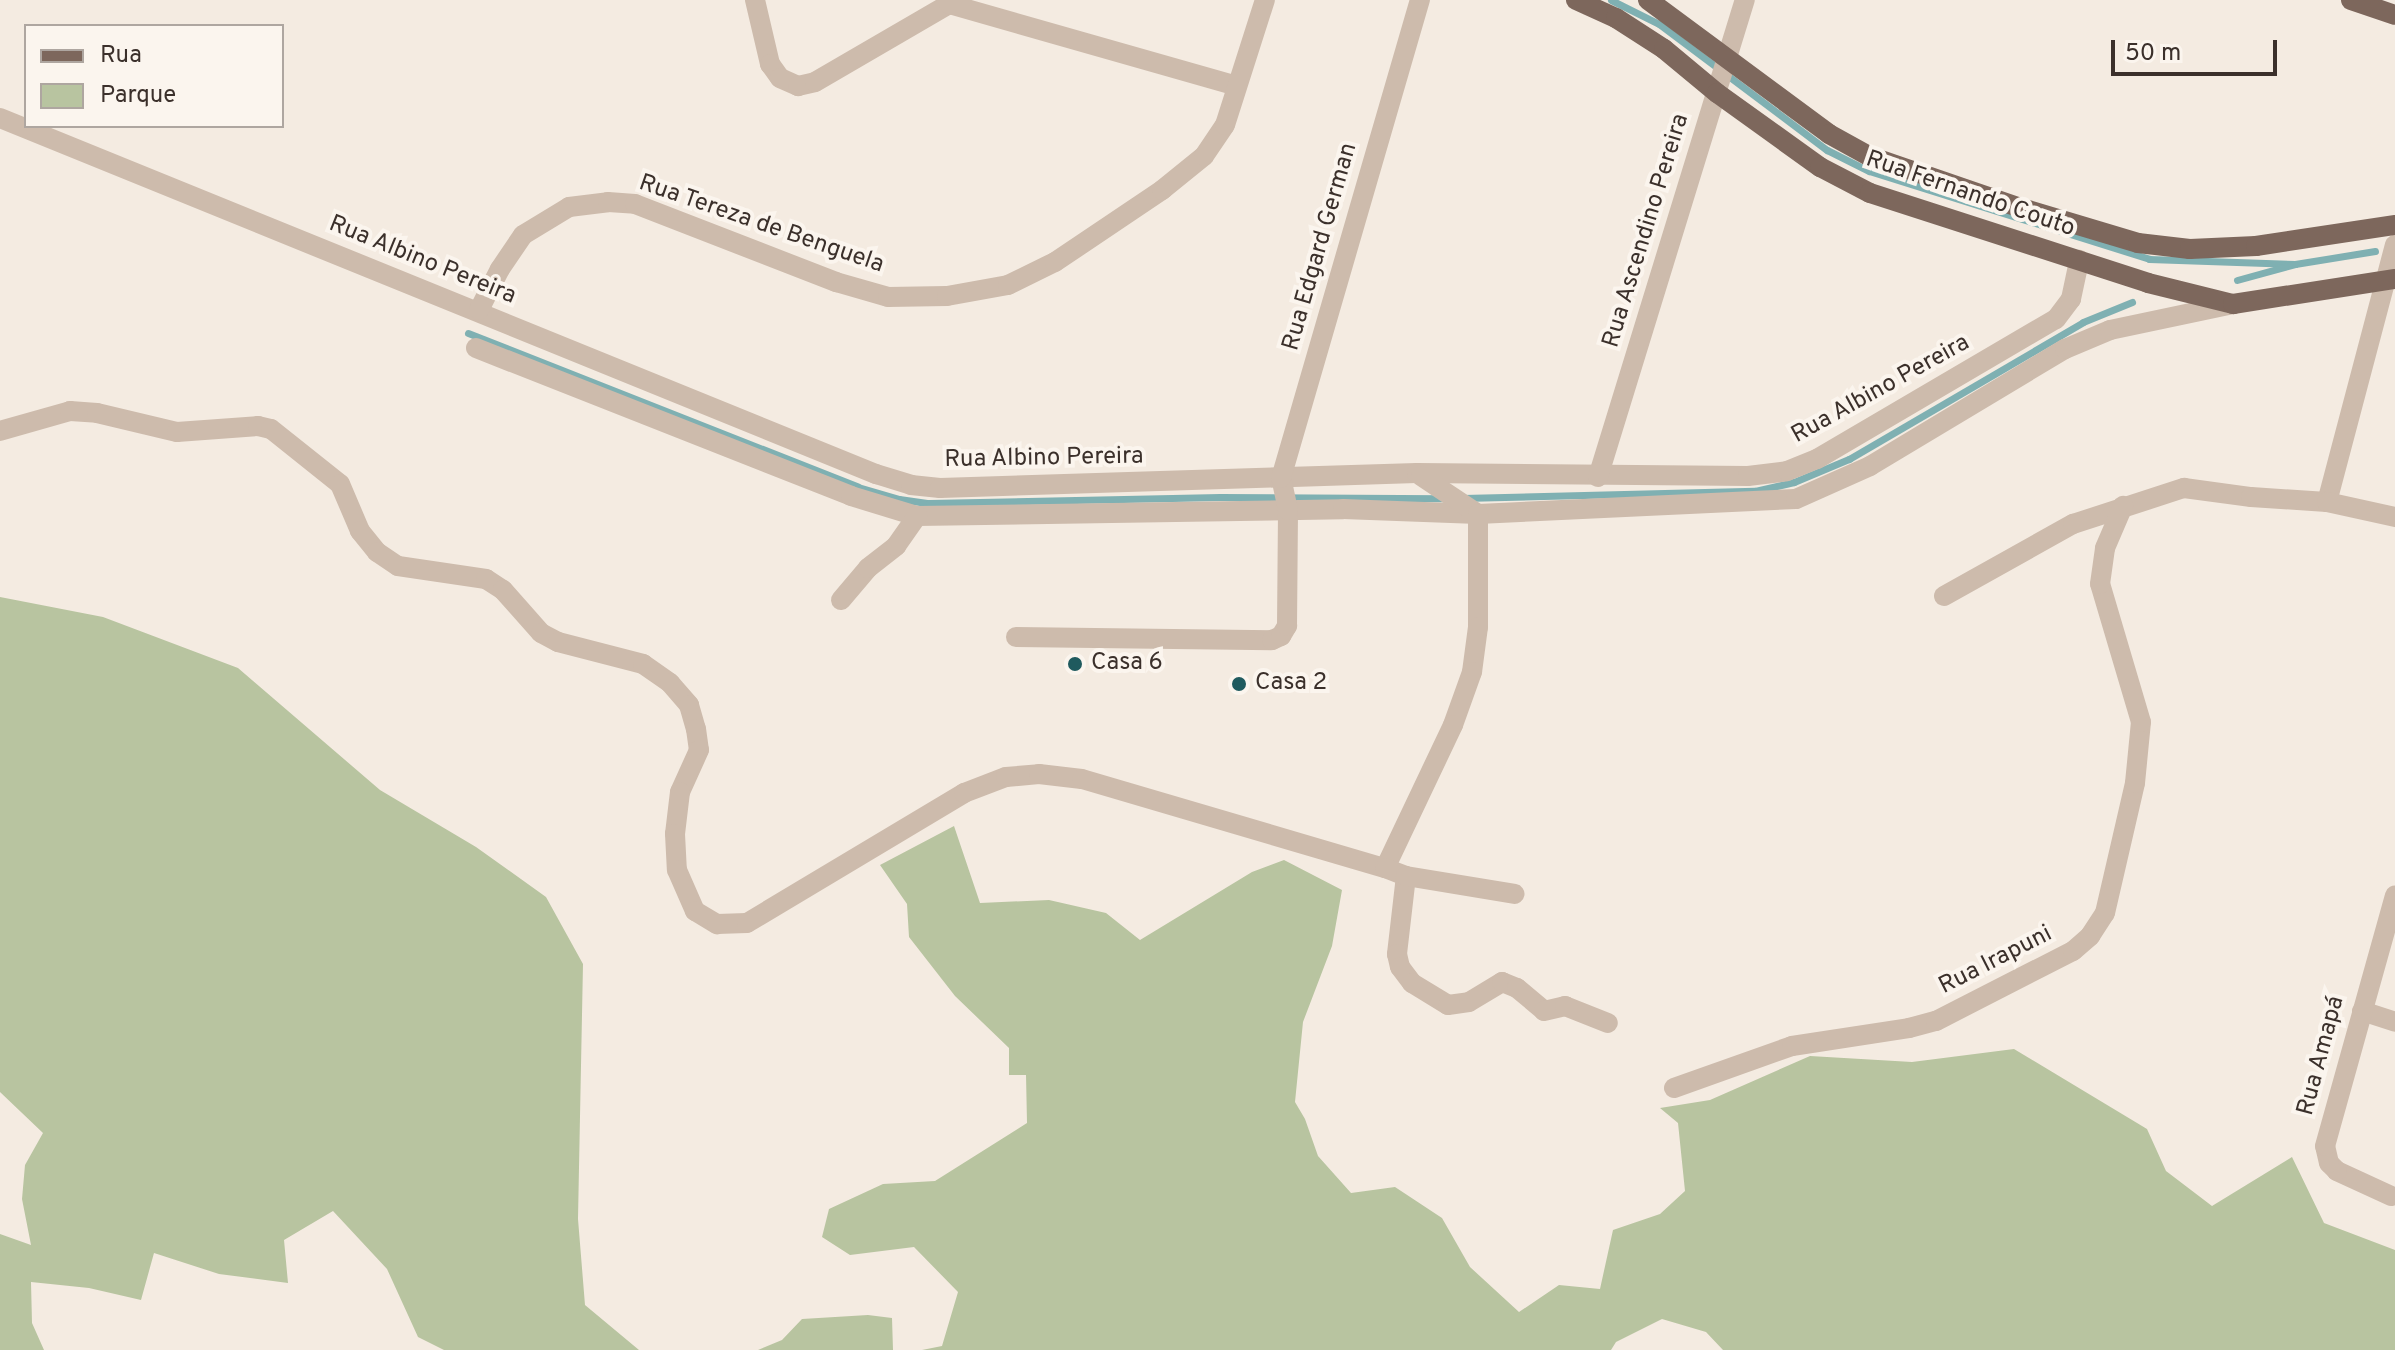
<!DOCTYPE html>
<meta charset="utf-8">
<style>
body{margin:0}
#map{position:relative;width:2395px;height:1350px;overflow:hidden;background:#f4ebe1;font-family:Overpass,sans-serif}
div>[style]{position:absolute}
.green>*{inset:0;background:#b8c4a0}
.stream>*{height:7px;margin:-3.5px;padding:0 3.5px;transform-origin:3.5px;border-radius:3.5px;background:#7fb0b2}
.minor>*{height:20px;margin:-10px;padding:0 10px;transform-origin:10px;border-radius:10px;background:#cdbbac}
.primary>*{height:20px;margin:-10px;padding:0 10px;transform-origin:10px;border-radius:10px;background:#7d675c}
.dots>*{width:22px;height:22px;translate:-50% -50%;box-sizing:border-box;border:4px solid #fbf5ee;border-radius:50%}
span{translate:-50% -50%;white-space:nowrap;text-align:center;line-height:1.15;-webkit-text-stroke:8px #fbf5ee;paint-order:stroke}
.street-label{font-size:24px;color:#3b302b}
.poi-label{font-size:24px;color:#3b302b}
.left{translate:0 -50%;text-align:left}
.legend{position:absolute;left:24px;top:24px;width:260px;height:104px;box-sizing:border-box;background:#fbf5ee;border:2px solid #aea6a0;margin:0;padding:10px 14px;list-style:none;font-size:24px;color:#3b302b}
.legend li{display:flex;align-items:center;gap:16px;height:40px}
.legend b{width:40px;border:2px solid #aea6a0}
.scale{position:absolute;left:2111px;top:40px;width:166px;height:36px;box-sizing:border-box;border:4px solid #3b302b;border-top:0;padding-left:10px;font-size:24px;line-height:28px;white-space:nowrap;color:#3b302b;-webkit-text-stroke:6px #fbf5ee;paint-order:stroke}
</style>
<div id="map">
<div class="green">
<div style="clip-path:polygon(0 597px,103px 617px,238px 668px,380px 790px,476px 847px,546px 897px,583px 964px,578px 1219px,585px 1305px,639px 1350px,444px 1350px,418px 1337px,387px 1269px,333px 1211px,284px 1240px,288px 1283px,219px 1274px,154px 1253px,141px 1300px,89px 1288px,31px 1282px,32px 1323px,44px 1350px,0 1350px,0 1234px,31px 1245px,22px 1199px,25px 1165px,43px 1133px,0 1092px)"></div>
<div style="clip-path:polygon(954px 826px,980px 903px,1049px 900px,1106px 913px,1140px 940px,1252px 872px,1284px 860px,1342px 890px,1332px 946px,1303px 1022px,1295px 1102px,1305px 1119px,1318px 1156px,1351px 1193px,1395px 1187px,1442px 1218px,1470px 1267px,1519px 1312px,1559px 1285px,1600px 1289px,1613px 1230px,1660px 1214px,1685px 1191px,1678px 1123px,1660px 1108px,1710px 1100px,1810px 1056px,1912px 1062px,2014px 1049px,2147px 1129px,2166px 1171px,2212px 1206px,2292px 1157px,2324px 1223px,2395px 1250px,2395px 1350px,1723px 1350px,1706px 1332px,1662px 1319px,1616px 1342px,1611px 1350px,922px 1350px,942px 1346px,958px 1292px,914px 1247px,850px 1255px,822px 1237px,829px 1209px,883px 1184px,935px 1181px,1027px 1123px,1026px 1075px,1009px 1075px,1009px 1048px,955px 996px,909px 937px,907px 904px,880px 865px)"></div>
<div style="clip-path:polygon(868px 1315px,892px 1318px,893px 1350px,758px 1350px,782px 1340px,802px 1319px)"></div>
</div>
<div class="stream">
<div style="left:1611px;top:0;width:54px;rotate:26.6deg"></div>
<div style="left:1659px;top:24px;width:210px;rotate:36.9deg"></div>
<div style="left:1827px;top:150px;width:47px;rotate:26.6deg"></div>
<div style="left:1869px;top:171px;width:294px;rotate:17.4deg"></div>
<div style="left:2149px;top:259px;width:146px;rotate:2deg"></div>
<div style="left:2237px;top:280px;width:60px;rotate:-15.4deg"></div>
<div style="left:2295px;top:264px;width:81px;rotate:-9.2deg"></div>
<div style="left:468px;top:333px;width:419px;rotate:21.5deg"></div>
<div style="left:858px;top:487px;width:43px;rotate:16.3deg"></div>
<div style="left:899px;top:499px;width:30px;rotate:8deg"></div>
<div style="left:929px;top:503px;width:291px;rotate:-1.2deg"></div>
<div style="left:1220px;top:497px;width:223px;rotate:0.3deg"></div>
<div style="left:1463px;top:498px;width:292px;rotate:-1.4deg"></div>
<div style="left:1755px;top:491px;width:40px;rotate:-13deg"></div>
<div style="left:1794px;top:482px;width:60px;rotate:-22.7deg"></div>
<div style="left:1849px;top:459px;width:271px;rotate:-30.3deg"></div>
<div style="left:2083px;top:322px;width:53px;rotate:-22.2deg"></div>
</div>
<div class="minor">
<div style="left:755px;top:0;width:66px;rotate:76.8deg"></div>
<div style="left:770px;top:64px;width:17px;rotate:54deg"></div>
<div style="left:780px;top:78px;width:20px;rotate:24deg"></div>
<div style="left:798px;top:86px;width:17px;rotate:-13deg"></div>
<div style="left:815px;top:82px;width:155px;rotate:-30.2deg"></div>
<div style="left:949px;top:4px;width:299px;rotate:15.9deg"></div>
<div style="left:0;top:118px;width:946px;rotate:22.12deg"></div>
<div style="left:876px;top:474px;width:37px;rotate:17deg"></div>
<div style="left:911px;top:485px;width:29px;rotate:6deg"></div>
<div style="left:940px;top:488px;width:477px;rotate:-1.8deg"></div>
<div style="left:1417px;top:473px;width:331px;rotate:0.5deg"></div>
<div style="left:1748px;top:476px;width:39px;rotate:-7deg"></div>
<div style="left:1787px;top:471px;width:32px;rotate:-22deg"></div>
<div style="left:1817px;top:459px;width:277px;rotate:-30.4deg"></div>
<div style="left:2056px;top:319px;width:25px;rotate:-53deg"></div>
<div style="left:2071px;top:299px;width:40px;rotate:-78deg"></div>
<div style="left:479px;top:310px;width:46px;rotate:-62.9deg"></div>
<div style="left:500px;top:269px;width:41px;rotate:-55.9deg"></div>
<div style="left:523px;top:235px;width:54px;rotate:-31.3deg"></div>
<div style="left:569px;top:207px;width:39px;rotate:-7deg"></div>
<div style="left:608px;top:202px;width:27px;rotate:4deg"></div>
<div style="left:635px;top:204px;width:216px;rotate:21.2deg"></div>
<div style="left:836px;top:282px;width:54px;rotate:16.1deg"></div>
<div style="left:888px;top:297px;width:59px;rotate:-1deg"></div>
<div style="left:947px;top:296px;width:62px;rotate:-10.2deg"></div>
<div style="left:1008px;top:285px;width:52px;rotate:-26.1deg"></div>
<div style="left:1055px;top:262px;width:129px;rotate:-33.9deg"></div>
<div style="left:1162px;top:190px;width:54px;rotate:-39deg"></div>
<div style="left:1204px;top:156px;width:37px;rotate:-56deg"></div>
<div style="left:1225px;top:125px;width:131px;rotate:-72.3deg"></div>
<div style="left:476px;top:348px;width:403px;rotate:21.5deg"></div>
<div style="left:851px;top:496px;width:69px;rotate:16.9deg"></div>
<div style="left:917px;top:516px;width:426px;rotate:-0.9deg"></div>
<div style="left:1343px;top:509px;width:135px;rotate:2.1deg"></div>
<div style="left:1478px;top:514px;width:318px;rotate:-2.7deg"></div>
<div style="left:1796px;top:499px;width:81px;rotate:-24deg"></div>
<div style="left:1870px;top:466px;width:227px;rotate:-31deg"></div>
<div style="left:2065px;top:349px;width:49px;rotate:-22.9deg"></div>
<div style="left:2110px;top:330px;width:126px;rotate:-11.9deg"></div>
<div style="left:0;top:431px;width:73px;rotate:-15.9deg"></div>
<div style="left:70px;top:411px;width:27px;rotate:4deg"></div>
<div style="left:97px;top:413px;width:82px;rotate:13.4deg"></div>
<div style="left:177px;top:432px;width:81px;rotate:-4.2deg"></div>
<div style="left:258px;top:426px;width:13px;rotate:13deg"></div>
<div style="left:271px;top:429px;width:88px;rotate:38.6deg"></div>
<div style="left:340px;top:484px;width:51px;rotate:66.9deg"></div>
<div style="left:360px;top:531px;width:27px;rotate:51deg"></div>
<div style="left:377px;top:552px;width:25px;rotate:34deg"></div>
<div style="left:398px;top:566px;width:89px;rotate:8.4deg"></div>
<div style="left:486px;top:579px;width:20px;rotate:33deg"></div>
<div style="left:503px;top:590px;width:57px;rotate:48.5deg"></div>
<div style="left:541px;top:633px;width:19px;rotate:28deg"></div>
<div style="left:558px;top:642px;width:88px;rotate:14.5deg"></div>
<div style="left:643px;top:664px;width:33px;rotate:35deg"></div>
<div style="left:670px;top:683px;width:29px;rotate:49deg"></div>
<div style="left:689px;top:705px;width:25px;rotate:74deg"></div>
<div style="left:696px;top:729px;width:21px;rotate:82deg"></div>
<div style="left:699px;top:750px;width:46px;rotate:114.3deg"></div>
<div style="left:680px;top:792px;width:42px;rotate:96.8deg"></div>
<div style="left:675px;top:834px;width:36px;rotate:87deg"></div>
<div style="left:677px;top:870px;width:45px;rotate:66.3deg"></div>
<div style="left:695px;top:911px;width:26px;rotate:31deg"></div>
<div style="left:717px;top:924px;width:30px;rotate:-2deg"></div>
<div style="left:747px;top:923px;width:253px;rotate:-30.9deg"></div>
<div style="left:964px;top:793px;width:45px;rotate:-20.9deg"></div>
<div style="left:1006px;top:777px;width:33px;rotate:-5deg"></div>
<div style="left:1039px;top:774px;width:43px;rotate:6.6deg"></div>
<div style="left:1082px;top:779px;width:316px;rotate:16.4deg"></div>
<div style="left:1421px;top:476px;width:69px;rotate:33.7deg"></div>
<div style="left:1598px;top:477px;width:499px;rotate:-72.9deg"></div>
<div style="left:2327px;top:502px;width:266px;rotate:-75.2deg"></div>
<div style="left:1478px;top:514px;width:113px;rotate:90deg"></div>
<div style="left:1478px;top:627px;width:45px;rotate:97.6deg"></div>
<div style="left:1472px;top:672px;width:56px;rotate:109.7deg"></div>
<div style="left:1453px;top:725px;width:158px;rotate:115.4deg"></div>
<div style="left:1385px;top:868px;width:22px;rotate:21deg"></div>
<div style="left:1406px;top:876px;width:79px;rotate:96.6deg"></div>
<div style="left:1397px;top:954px;width:13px;rotate:77deg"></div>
<div style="left:1400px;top:967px;width:20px;rotate:53deg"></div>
<div style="left:1412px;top:983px;width:42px;rotate:31.4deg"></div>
<div style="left:1448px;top:1005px;width:21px;rotate:-8deg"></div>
<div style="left:1469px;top:1002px;width:39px;rotate:-31deg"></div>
<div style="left:1502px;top:982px;width:16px;rotate:22deg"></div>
<div style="left:1517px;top:988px;width:35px;rotate:40deg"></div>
<div style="left:1544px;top:1011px;width:22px;rotate:-13deg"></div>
<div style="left:1565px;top:1006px;width:46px;rotate:21.6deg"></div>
<div style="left:1944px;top:596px;width:148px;rotate:-29.2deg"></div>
<div style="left:2073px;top:524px;width:117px;rotate:-18deg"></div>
<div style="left:2184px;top:488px;width:68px;rotate:7.7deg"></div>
<div style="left:2251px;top:497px;width:76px;rotate:3.8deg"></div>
<div style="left:2327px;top:502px;width:70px;rotate:12.4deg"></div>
<div style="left:841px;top:600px;width:42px;rotate:-49.8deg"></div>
<div style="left:868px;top:568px;width:36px;rotate:-38deg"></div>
<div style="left:896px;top:546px;width:37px;rotate:-55deg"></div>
<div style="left:1016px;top:637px;width:256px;rotate:0.7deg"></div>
<div style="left:1272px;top:640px;width:10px;rotate:-24deg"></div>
<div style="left:1281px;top:636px;width:12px;rotate:-59deg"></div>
<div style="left:1287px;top:626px;width:116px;rotate:-89.5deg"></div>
<div style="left:1288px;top:510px;width:33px;rotate:-102deg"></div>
<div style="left:1281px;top:478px;width:498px;rotate:-73.8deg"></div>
<div style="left:1406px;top:876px;width:110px;rotate:9.4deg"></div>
<div style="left:2362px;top:1011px;width:35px;rotate:18deg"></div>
<div style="left:1674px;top:1088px;width:125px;rotate:-19.6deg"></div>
<div style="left:1792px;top:1046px;width:118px;rotate:-8.7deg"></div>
<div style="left:1909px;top:1028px;width:28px;rotate:-15deg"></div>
<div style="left:1936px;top:1021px;width:154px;rotate:-27.1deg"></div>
<div style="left:2073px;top:951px;width:23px;rotate:-41deg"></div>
<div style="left:2090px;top:936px;width:27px;rotate:-57deg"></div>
<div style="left:2105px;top:913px;width:133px;rotate:-77deg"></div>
<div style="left:2135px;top:783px;width:61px;rotate:-84.4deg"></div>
<div style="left:2141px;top:722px;width:144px;rotate:-106.5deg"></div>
<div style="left:2100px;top:584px;width:36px;rotate:-82deg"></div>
<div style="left:2105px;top:548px;width:46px;rotate:-66.8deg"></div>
<div style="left:2391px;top:1196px;width:60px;rotate:-155.2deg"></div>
<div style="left:2337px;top:1171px;width:11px;rotate:-135deg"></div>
<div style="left:2329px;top:1163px;width:17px;rotate:-103deg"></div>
<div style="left:2325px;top:1146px;width:260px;rotate:-74.4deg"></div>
</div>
<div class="primary">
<div style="left:1576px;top:0;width:44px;rotate:24.2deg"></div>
<div style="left:1616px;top:18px;width:57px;rotate:32.9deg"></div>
<div style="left:1664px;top:49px;width:69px;rotate:39.7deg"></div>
<div style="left:1717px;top:93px;width:127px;rotate:35.7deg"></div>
<div style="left:1820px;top:167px;width:56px;rotate:27.5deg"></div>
<div style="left:1870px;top:193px;width:292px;rotate:17.9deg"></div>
<div style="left:2148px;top:283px;width:88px;rotate:13.9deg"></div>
<div style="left:2233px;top:304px;width:164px;rotate:-8.8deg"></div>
<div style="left:1648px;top:0;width:225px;rotate:36.5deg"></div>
<div style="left:1829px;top:134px;width:46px;rotate:28.8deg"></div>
<div style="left:1869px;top:156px;width:157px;rotate:18.9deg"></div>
<div style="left:2018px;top:207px;width:125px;rotate:16.7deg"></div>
<div style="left:2138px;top:243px;width:52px;rotate:6.6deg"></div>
<div style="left:2190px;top:249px;width:66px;rotate:-2.6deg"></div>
<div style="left:2256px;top:246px;width:141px;rotate:-8.6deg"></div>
<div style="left:2351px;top:0;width:46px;rotate:18.8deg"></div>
</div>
<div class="dots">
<div style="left:1075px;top:664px;background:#1f5a5e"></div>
<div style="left:1239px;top:684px;background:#1f5a5e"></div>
</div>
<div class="street-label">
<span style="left:1970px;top:195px;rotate:19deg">Rua Fernando Couto</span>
<span style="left:761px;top:225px;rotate:19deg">Rua Tereza de Benguela</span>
<span style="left:1647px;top:231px;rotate:-73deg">Rua Ascendino Pereira</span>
<span style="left:1321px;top:247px;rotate:-74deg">Rua Edgard German</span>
<span style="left:422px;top:261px;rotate:22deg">Rua Albino Pereira</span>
<span style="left:1881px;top:390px;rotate:-29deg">Rua Albino Pereira</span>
<span style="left:1044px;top:459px;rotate:-1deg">Rua Albino Pereira</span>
<span style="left:1996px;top:961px;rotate:-27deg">Rua Irapuni</span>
<span style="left:2322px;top:1056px;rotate:-75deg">Rua Amapá</span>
</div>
<div class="poi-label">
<span class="left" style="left:1091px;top:664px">Casa 6</span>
<span class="left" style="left:1255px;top:684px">Casa 2</span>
</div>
<ul class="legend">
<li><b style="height:10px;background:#7d675c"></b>Rua</li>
<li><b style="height:22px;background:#b8c4a0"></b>Parque</li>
</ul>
<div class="scale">50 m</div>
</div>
